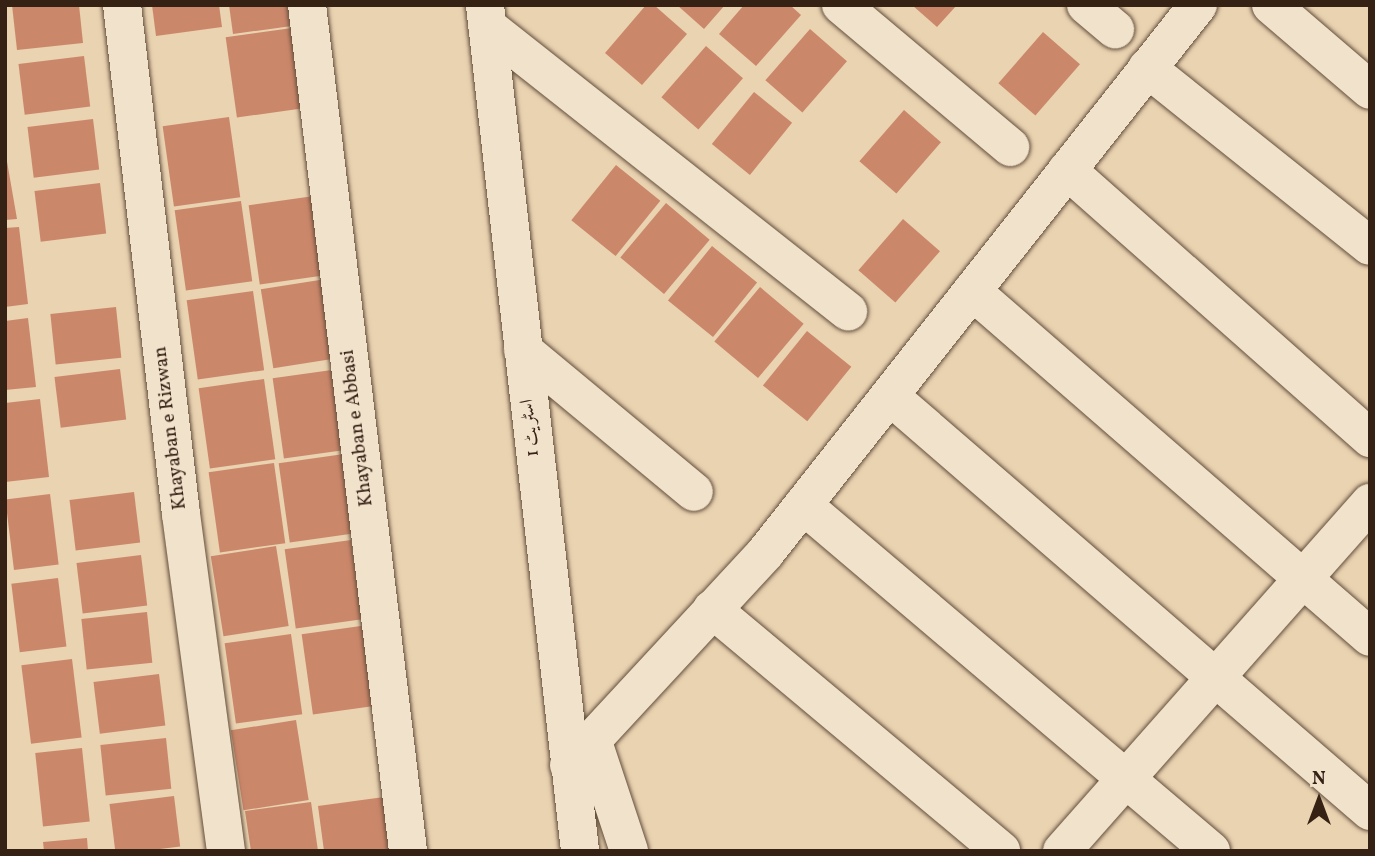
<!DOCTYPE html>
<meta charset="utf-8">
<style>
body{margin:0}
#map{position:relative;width:1375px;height:856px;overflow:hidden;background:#ead3b1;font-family:Vollkorn,Amiri,serif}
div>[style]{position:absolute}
.building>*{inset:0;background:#cb876a;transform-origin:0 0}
.roads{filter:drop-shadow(0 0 2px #634e3c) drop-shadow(0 0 2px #634e3c)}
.minor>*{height:38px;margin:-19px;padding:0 19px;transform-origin:19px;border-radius:19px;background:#f1e2cc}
span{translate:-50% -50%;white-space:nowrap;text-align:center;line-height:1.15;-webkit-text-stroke:7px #f1e2cc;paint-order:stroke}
.street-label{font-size:19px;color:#362115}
.frame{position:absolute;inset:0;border:7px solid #362115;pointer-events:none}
.north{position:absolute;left:1284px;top:765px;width:70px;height:70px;-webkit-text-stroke:5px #f1e2cc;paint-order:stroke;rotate:0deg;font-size:19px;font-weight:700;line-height:28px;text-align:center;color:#362115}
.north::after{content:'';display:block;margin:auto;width:24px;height:32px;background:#362115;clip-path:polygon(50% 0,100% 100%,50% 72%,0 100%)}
</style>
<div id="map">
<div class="building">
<div style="clip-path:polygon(12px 5px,79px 5px,83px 43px,17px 50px)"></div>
<div style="clip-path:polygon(152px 5px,219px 5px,222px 27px,156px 36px)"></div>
<div style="clip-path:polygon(229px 5px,296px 5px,299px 25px,233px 34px)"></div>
<div style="clip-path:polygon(646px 5px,654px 5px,687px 34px,642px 85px,605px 53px)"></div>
<div style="clip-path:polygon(677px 5px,725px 5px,704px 29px)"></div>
<div style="clip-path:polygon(744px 5px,790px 5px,801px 15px,756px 66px,719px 34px)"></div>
<div style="clip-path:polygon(912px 5px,957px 5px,937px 27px)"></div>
<div style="left:292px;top:28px;width:81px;height:67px;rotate:82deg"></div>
<div style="left:810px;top:29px;width:49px;height:68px;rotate:41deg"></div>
<div style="left:1043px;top:32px;width:49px;height:68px;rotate:41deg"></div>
<div style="left:706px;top:46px;width:49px;height:68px;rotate:41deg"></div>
<div style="left:84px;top:56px;width:51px;height:66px;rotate:83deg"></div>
<div style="left:754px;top:92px;width:49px;height:67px;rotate:39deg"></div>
<div style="left:904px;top:110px;width:49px;height:68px;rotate:41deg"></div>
<div style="left:229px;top:117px;width:81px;height:67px;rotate:82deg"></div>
<div style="left:93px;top:119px;width:51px;height:66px;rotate:83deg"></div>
<div style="clip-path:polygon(5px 150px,17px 219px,5px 220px)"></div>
<div style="left:616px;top:165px;width:57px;height:71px;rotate:39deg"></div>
<div style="left:100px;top:183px;width:51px;height:66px;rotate:83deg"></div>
<div style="left:314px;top:196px;width:80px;height:66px;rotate:82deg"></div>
<div style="left:241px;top:201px;width:81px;height:67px;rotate:82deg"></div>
<div style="left:666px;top:203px;width:57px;height:71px;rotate:40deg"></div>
<div style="left:903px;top:219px;width:49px;height:68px;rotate:41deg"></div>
<div style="clip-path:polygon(19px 227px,28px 304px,5px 307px,5px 228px)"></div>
<div style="left:712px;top:246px;width:58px;height:70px;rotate:39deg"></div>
<div style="left:326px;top:279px;width:80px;height:66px;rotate:81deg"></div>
<div style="left:760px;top:287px;width:57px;height:71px;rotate:40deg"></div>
<div style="left:253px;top:291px;width:80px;height:67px;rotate:82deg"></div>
<div style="left:116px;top:307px;width:51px;height:66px;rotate:84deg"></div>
<div style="clip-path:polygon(28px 318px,36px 387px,5px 390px,5px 321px)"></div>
<div style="left:807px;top:331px;width:57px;height:70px;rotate:39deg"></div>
<div style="left:120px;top:369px;width:51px;height:66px;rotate:83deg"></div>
<div style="left:339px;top:369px;width:81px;height:67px;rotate:82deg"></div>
<div style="left:264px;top:379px;width:81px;height:66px;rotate:82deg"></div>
<div style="clip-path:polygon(40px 399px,49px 477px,5px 482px,5px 403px)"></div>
<div style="left:344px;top:454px;width:80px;height:66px;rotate:82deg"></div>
<div style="left:274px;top:463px;width:81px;height:66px;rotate:82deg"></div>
<div style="left:134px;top:492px;width:51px;height:65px;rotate:83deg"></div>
<div style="left:50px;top:494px;width:71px;height:45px;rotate:83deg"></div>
<div style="left:351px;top:540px;width:80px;height:67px;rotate:82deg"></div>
<div style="left:276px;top:546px;width:81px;height:66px;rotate:81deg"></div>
<div style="left:141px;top:555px;width:51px;height:65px;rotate:83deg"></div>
<div style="left:58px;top:578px;width:69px;height:47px;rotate:83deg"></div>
<div style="left:147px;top:612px;width:51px;height:66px;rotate:84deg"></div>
<div style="left:368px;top:625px;width:81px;height:67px;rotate:82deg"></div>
<div style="left:291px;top:634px;width:81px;height:67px;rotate:82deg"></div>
<div style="left:72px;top:659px;width:79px;height:51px;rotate:83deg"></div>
<div style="left:159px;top:674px;width:52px;height:66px;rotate:83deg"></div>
<div style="left:296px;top:720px;width:81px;height:66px;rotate:81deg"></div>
<div style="left:166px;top:738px;width:51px;height:66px;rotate:84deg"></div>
<div style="left:82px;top:748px;width:74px;height:47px;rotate:84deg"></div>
<div style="left:174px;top:796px;width:51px;height:65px;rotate:83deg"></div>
<div style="clip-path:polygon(384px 797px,391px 851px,324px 851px,318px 806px)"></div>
<div style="clip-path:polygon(311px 802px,318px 851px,251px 851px,245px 811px)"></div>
<div style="clip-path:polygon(87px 838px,88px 851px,44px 851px,43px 842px)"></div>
</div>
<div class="roads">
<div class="minor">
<div style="left:122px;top:5px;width:512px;rotate:83.39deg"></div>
<div style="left:181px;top:514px;width:340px;rotate:82.4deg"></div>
<div style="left:307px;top:5px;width:852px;rotate:83.19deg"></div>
<div style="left:485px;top:5px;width:851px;rotate:83.59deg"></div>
<div style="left:841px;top:5px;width:221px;rotate:40deg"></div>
<div style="left:1086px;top:5px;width:38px;rotate:40deg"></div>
<div style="left:1271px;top:5px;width:130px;rotate:40.6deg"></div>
<div style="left:488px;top:27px;width:459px;rotate:38.3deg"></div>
<div style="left:1147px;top:68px;width:285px;rotate:38.6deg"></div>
<div style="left:1067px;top:170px;width:405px;rotate:41.5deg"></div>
<div style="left:972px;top:291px;width:527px;rotate:41deg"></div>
<div style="left:523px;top:350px;width:222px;rotate:39.7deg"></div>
<div style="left:891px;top:397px;width:633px;rotate:40.84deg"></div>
<div style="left:803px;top:505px;width:535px;rotate:40.3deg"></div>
<div style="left:712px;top:609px;width:377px;rotate:39.9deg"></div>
<div style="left:592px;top:739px;width:118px;rotate:71.7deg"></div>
<div style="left:569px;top:765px;width:290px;rotate:-47.2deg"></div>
<div style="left:766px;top:552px;width:697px;rotate:-51.7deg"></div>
<div style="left:1062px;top:851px;width:465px;rotate:-48.5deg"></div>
</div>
</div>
<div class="street-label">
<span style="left:171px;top:428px;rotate:-97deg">Khayaban e Rizwan</span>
<span style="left:358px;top:428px;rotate:-97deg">Khayaban e Abbasi</span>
<span style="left:531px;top:428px;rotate:-96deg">اسٹریٹ 1</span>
</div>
<div class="frame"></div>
<div class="north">N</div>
</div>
